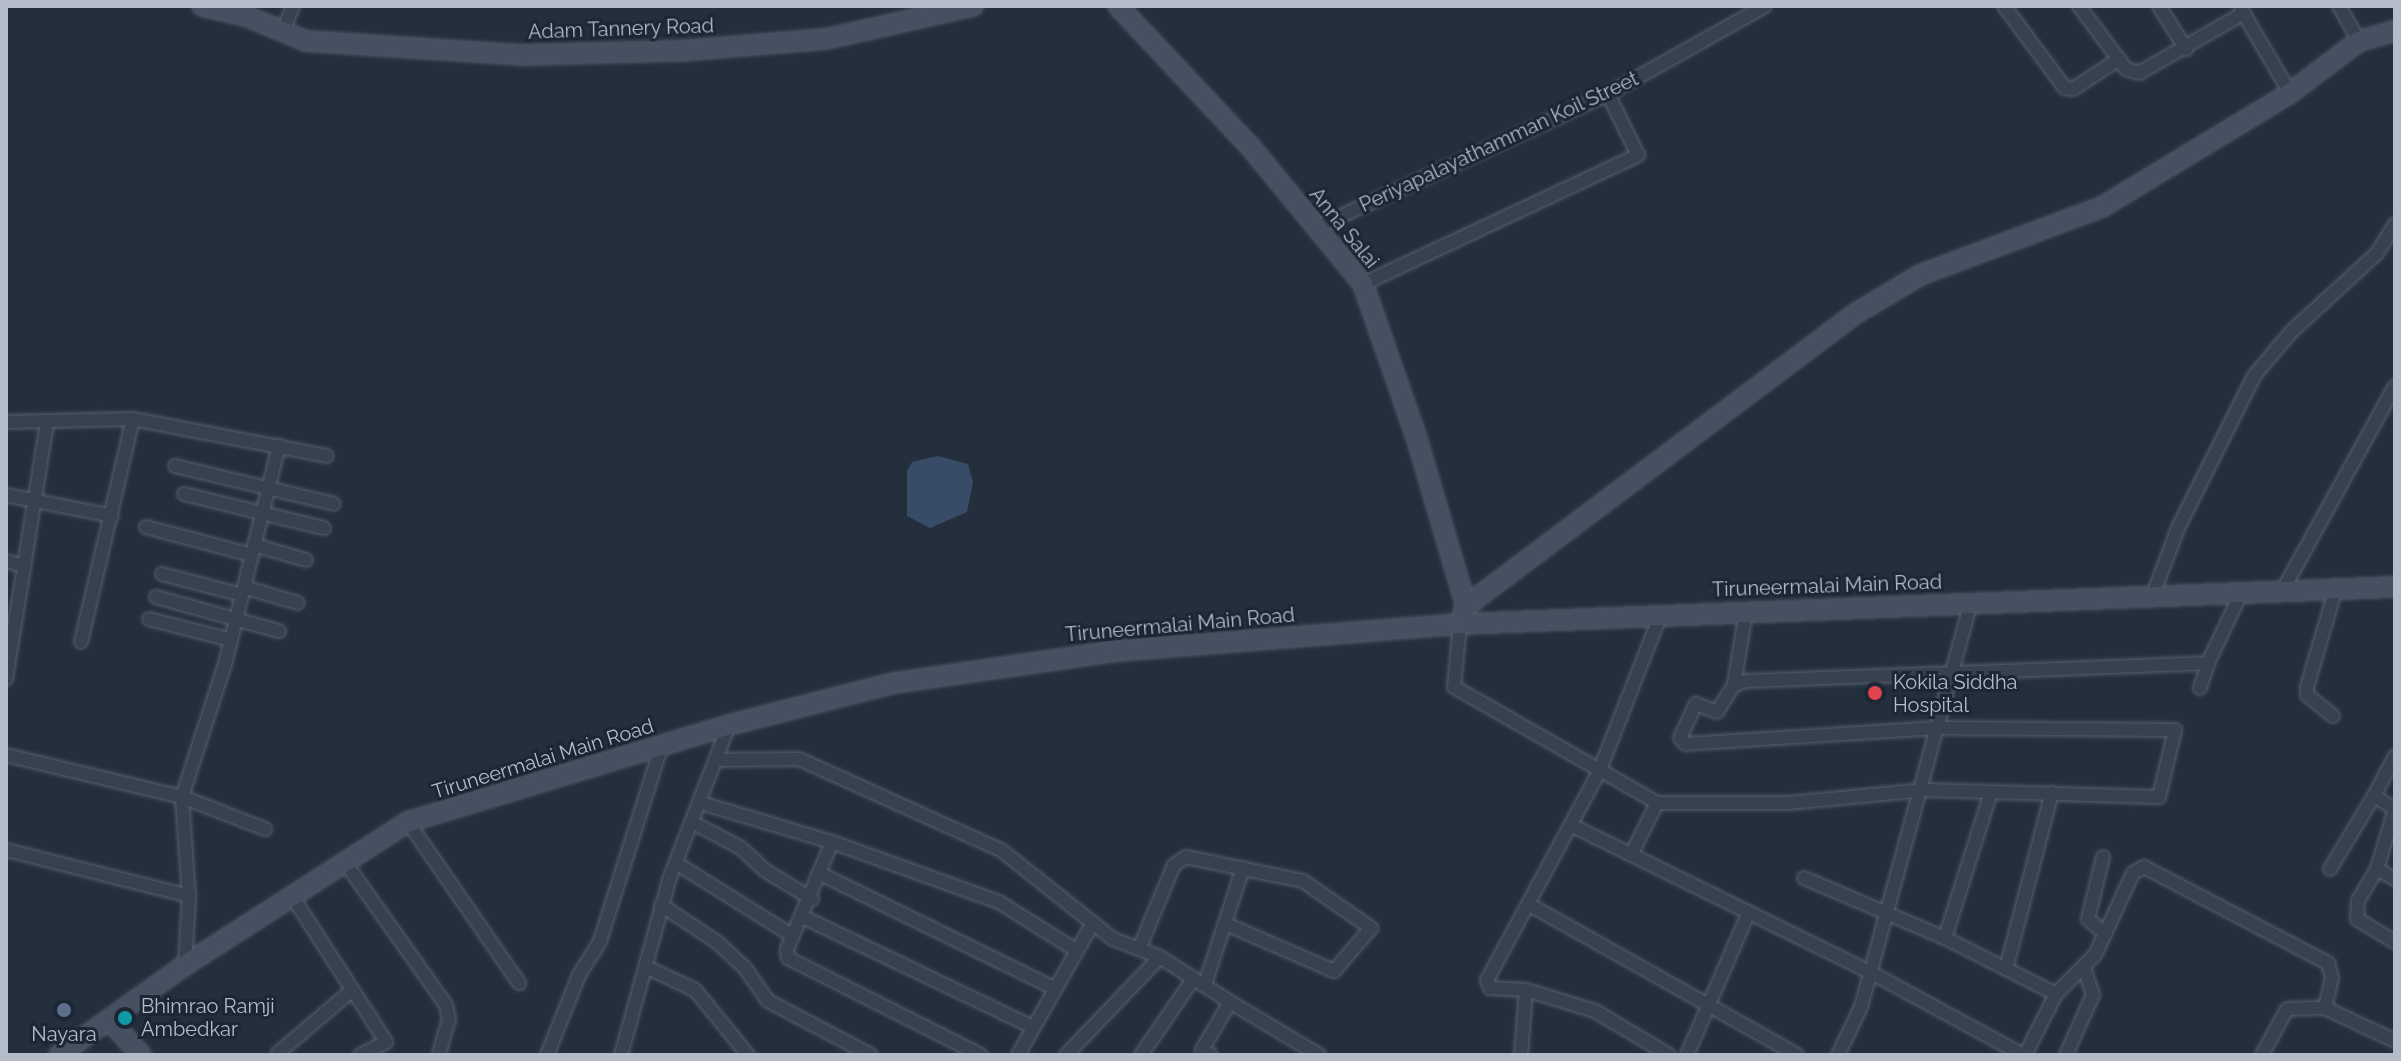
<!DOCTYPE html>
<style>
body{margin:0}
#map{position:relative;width:2401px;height:1061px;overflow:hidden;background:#242f3e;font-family:Raleway,sans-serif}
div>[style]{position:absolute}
.water>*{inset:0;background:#394c67}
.roads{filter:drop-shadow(0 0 2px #565f6c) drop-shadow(0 0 2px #565f6c)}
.street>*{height:12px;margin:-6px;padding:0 6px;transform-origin:6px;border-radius:6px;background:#38414e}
.secondary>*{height:18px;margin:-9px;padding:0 9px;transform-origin:9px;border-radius:9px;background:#465061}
.dots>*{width:22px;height:22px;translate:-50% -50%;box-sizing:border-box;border:4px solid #1d2633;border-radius:50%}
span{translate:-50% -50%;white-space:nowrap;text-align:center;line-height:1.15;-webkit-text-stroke:6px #1d2633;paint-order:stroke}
.street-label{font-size:20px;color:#b4bcc9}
.poi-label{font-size:20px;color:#b4bcc9}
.left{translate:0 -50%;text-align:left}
.frame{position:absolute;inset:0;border:8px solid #b4bcc9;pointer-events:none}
</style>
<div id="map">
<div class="water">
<div style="clip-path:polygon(938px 456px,968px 464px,973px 482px,967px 512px,930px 528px,907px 516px,907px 471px,912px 462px)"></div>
</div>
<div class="roads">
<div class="street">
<div style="left:2004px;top:6px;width:102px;rotate:53.4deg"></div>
<div style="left:2065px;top:88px;width:8px;rotate:7deg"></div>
<div style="left:2073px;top:89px;width:55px;rotate:-33.1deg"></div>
<div style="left:2079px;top:6px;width:79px;rotate:53.3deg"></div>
<div style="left:2126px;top:69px;width:14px;rotate:17deg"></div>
<div style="left:2139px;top:73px;width:121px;rotate:-29.7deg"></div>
<div style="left:2159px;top:6px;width:51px;rotate:57.9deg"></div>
<div style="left:2339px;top:6px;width:40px;rotate:60.3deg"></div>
<div style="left:2241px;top:9px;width:97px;rotate:59.7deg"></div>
<div style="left:283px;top:31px;width:27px;rotate:-68deg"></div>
<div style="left:1315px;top:228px;width:322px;rotate:-24.6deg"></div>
<div style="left:1608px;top:94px;width:180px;rotate:-29.3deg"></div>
<div style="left:1363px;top:284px;width:304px;rotate:-25.1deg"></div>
<div style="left:1638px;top:155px;width:68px;rotate:-116.2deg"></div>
<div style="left:6px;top:422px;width:127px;rotate:-1.4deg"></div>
<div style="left:133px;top:419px;width:197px;rotate:10.8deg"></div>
<div style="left:175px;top:466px;width:163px;rotate:13.4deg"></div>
<div style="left:184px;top:494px;width:144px;rotate:13.7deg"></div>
<div style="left:6px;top:495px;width:108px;rotate:11.2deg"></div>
<div style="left:146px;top:527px;width:110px;rotate:14.8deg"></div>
<div style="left:254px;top:545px;width:54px;rotate:16.1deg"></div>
<div style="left:6px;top:561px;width:19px;rotate:16deg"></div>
<div style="left:162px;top:574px;width:83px;rotate:14.7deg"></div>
<div style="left:244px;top:587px;width:56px;rotate:16.5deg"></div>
<div style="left:2284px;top:588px;width:230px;rotate:-61.2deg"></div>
<div style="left:2153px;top:595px;width:72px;rotate:-69.5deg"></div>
<div style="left:2178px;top:528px;width:170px;rotate:-63.4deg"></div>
<div style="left:2254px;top:376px;width:59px;rotate:-49.8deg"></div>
<div style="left:2292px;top:331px;width:115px;rotate:-42.5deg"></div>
<div style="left:2377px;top:253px;width:34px;rotate:-58deg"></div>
<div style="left:156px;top:597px;width:128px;rotate:15.5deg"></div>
<div style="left:149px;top:619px;width:85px;rotate:14.4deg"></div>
<div style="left:1460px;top:624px;width:63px;rotate:95.4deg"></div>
<div style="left:1454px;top:687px;width:234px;rotate:29.7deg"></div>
<div style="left:81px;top:642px;width:229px;rotate:-76.9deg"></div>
<div style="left:6px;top:679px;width:259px;rotate:-80.9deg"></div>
<div style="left:1734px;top:685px;width:74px;rotate:-80.7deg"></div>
<div style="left:2200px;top:688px;width:26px;rotate:-72deg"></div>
<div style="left:2333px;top:716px;width:33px;rotate:-141deg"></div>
<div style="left:2307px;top:695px;width:8px;rotate:-90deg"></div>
<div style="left:2307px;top:687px;width:103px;rotate:-73.7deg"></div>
<div style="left:6px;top:755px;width:181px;rotate:13.4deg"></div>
<div style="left:182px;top:797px;width:99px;rotate:86deg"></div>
<div style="left:189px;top:896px;width:69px;rotate:93.3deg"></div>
<div style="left:2395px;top:756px;width:45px;rotate:117.7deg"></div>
<div style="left:2374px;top:796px;width:25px;rotate:32deg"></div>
<div style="left:2395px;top:809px;width:63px;rotate:106.7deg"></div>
<div style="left:2377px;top:869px;width:21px;rotate:29deg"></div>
<div style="left:719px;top:760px;width:80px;rotate:-0.7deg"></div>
<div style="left:799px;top:759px;width:222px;rotate:24.3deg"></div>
<div style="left:1001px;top:850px;width:143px;rotate:38.5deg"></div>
<div style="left:1113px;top:939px;width:50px;rotate:21deg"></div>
<div style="left:1160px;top:957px;width:83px;rotate:32.7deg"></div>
<div style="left:1230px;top:1002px;width:56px;rotate:120.3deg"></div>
<div style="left:1202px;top:1050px;width:10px;rotate:29deg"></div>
<div style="left:701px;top:803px;width:137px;rotate:16.6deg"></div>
<div style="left:832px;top:842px;width:177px;rotate:19.8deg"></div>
<div style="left:999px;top:902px;width:89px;rotate:32.1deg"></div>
<div style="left:408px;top:822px;width:196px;rotate:55.4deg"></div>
<div style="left:694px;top:823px;width:53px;rotate:28deg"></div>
<div style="left:741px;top:848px;width:34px;rotate:43deg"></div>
<div style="left:766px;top:871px;width:54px;rotate:31.3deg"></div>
<div style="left:1573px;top:826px;width:331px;rotate:26.2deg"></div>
<div style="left:1870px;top:972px;width:174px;rotate:28.5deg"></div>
<div style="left:265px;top:829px;width:89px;rotate:-158.9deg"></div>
<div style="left:182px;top:797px;width:140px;rotate:-72.1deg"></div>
<div style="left:225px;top:664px;width:225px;rotate:-76.1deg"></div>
<div style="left:832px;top:842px;width:116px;rotate:112.8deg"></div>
<div style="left:787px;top:949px;width:9px;rotate:84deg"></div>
<div style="left:788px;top:958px;width:216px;rotate:26.7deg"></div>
<div style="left:6px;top:850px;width:189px;rotate:14.1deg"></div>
<div style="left:1631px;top:855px;width:58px;rotate:-63.4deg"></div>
<div style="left:1657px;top:803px;width:132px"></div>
<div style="left:1789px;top:803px;width:136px;rotate:-5.5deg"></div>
<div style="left:1924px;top:790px;width:235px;rotate:1.7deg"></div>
<div style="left:2159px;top:797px;width:69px;rotate:-76.6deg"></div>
<div style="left:2175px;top:730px;width:237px;rotate:-179.5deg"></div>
<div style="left:1938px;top:728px;width:253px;rotate:176.4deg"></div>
<div style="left:1686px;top:744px;width:8px;rotate:-135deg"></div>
<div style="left:1680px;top:738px;width:38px;rotate:-65deg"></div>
<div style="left:1696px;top:704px;width:22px;rotate:21deg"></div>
<div style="left:1717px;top:712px;width:32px;rotate:-58deg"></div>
<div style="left:1734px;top:685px;width:13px;rotate:-18deg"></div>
<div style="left:1746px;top:681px;width:462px;rotate:-2.2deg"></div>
<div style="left:2208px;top:663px;width:80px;rotate:-64.7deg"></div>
<div style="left:2103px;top:857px;width:64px;rotate:103.6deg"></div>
<div style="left:2088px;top:919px;width:23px;rotate:41deg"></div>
<div style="left:344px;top:861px;width:176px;rotate:54.7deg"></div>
<div style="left:446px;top:1005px;width:14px;rotate:78deg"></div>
<div style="left:449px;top:1019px;width:37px;rotate:106deg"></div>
<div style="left:676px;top:863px;width:138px;rotate:32deg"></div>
<div style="left:2330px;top:869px;width:85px;rotate:-58.9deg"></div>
<div style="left:2377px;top:869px;width:37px;rotate:121deg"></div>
<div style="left:2358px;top:901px;width:18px;rotate:93deg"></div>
<div style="left:2357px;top:919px;width:44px;rotate:31.2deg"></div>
<div style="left:823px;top:875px;width:255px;rotate:26.1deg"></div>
<div style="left:1804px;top:878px;width:153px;rotate:23.1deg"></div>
<div style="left:1945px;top:938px;width:124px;rotate:26.8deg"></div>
<div style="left:292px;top:896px;width:174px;rotate:57.2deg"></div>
<div style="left:386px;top:1042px;width:29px;rotate:153deg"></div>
<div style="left:661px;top:905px;width:67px;rotate:33.5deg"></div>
<div style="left:717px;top:942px;width:38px;rotate:43deg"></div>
<div style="left:745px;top:968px;width:40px;rotate:55.1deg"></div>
<div style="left:768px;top:1001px;width:116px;rotate:27.7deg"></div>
<div style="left:1530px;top:905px;width:306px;rotate:29.3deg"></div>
<div style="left:803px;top:917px;width:253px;rotate:25.6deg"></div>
<div style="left:1945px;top:938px;width:153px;rotate:-72.5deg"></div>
<div style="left:1139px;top:949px;width:91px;rotate:-67.4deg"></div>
<div style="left:1174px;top:865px;width:14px;rotate:-34deg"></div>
<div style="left:1186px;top:857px;width:119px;rotate:11.6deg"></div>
<div style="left:1303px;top:881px;width:83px;rotate:34.7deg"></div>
<div style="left:1371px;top:928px;width:57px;rotate:130.7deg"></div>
<div style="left:1334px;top:971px;width:116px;rotate:-156.5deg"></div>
<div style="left:648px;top:968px;width:52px;rotate:25.1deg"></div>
<div style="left:695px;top:990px;width:84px;rotate:50.8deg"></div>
<div style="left:2006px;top:969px;width:182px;rotate:-75.4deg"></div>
<div style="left:1205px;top:984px;width:122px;rotate:-71.9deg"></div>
<div style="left:1526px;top:990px;width:36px;rotate:-177deg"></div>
<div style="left:1490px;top:988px;width:9px;rotate:-111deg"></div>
<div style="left:1487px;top:980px;width:236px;rotate:-61.7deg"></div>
<div style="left:1599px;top:772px;width:168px;rotate:-68.6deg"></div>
<div style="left:1230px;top:1002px;width:104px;rotate:30.8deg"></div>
<div style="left:278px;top:1053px;width:96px;rotate:-40.3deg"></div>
<div style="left:547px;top:1055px;width:86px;rotate:-68.2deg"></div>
<div style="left:579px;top:975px;width:40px;rotate:-58deg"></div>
<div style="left:600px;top:941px;width:202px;rotate:-72.5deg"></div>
<div style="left:621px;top:1055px;width:185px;rotate:-74.6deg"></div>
<div style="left:670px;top:877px;width:163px;rotate:-68.8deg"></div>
<div style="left:1018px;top:1055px;width:150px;rotate:-60.5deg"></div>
<div style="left:1066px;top:1055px;width:136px;rotate:-46.2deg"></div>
<div style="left:1141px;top:1055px;width:93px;rotate:-55.5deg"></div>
<div style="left:1521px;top:1055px;width:65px;rotate:-85.6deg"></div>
<div style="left:1526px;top:990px;width:72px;rotate:16.9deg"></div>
<div style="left:1595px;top:1011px;width:86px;rotate:30.7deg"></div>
<div style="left:1687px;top:1055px;width:154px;rotate:-66.6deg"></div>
<div style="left:1838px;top:1055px;width:53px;rotate:-64.4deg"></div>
<div style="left:1861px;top:1007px;width:419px;rotate:-74.8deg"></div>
<div style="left:2025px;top:1055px;width:68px;rotate:-63.1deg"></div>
<div style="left:2056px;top:994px;width:55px;rotate:-45deg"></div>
<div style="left:2095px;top:955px;width:90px;rotate:-65.1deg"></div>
<div style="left:2133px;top:873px;width:13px;rotate:-29deg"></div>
<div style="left:2144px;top:867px;width:208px;rotate:27.6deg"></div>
<div style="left:2328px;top:963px;width:16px;rotate:75deg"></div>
<div style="left:2332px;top:978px;width:31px;rotate:103deg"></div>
<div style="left:2325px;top:1008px;width:77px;rotate:25.2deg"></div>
<div style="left:2066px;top:1055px;width:66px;rotate:-65.8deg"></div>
<div style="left:2093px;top:995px;width:26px;rotate:-108deg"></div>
<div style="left:2262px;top:1055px;width:52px;rotate:-61.5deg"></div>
<div style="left:2287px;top:1009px;width:38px;rotate:-2deg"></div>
</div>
<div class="secondary">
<div style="left:202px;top:6px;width:45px;rotate:12.8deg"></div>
<div style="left:246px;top:16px;width:65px;rotate:22.6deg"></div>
<div style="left:306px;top:41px;width:215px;rotate:3.7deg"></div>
<div style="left:521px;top:55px;width:158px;rotate:-1.5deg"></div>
<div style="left:679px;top:51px;width:147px;rotate:-4.7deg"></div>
<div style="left:826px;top:39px;width:151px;rotate:-12.7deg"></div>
<div style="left:1118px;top:6px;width:197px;rotate:46.8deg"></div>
<div style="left:1253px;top:150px;width:173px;rotate:50.6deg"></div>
<div style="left:1363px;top:284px;width:161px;rotate:70.8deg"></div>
<div style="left:1416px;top:436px;width:177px;rotate:73.6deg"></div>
<div style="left:1466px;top:606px;width:9px;rotate:111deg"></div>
<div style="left:1466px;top:606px;width:484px;rotate:-36.9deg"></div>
<div style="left:1853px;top:315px;width:78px;rotate:-30.8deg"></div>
<div style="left:1920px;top:275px;width:194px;rotate:-20.5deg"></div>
<div style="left:2102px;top:207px;width:220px;rotate:-31.2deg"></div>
<div style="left:2290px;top:93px;width:86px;rotate:-37deg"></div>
<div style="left:2359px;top:41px;width:37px;rotate:-16deg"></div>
<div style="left:111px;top:1022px;width:45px;rotate:47.7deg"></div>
<div style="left:59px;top:1055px;width:155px;rotate:-35.5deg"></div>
<div style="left:185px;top:965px;width:265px;rotate:-32.7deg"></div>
<div style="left:408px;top:822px;width:335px;rotate:-16.8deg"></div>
<div style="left:729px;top:725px;width:170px;rotate:-14.3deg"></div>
<div style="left:894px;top:683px;width:224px;rotate:-8.2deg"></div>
<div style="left:1116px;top:651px;width:345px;rotate:-4.5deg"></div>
<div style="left:1460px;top:624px;width:936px;rotate:-2.27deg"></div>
</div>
</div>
<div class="dots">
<div style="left:1875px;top:693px;background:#e0444e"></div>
<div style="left:64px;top:1010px;background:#5c6f8a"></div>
<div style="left:125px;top:1018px;background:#0f9aa8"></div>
</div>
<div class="street-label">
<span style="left:621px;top:29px;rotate:-2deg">Adam Tannery Road</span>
<span style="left:1499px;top:142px;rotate:-25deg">Periyapalayathamman Koil Street</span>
<span style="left:1344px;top:228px;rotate:51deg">Anna Salai</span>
<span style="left:1827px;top:586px;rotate:-2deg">Tiruneermalai Main Road</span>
<span style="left:1180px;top:625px;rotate:-5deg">Tiruneermalai Main Road</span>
<span style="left:543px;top:759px;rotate:-17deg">Tiruneermalai Main Road</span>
</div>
<div class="poi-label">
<span class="left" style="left:1893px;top:694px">Kokila Siddha<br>Hospital</span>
<span class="left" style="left:141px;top:1018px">Bhimrao Ramji<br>Ambedkar</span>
<span style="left:64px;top:1034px">Nayara</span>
</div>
<div class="frame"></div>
</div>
